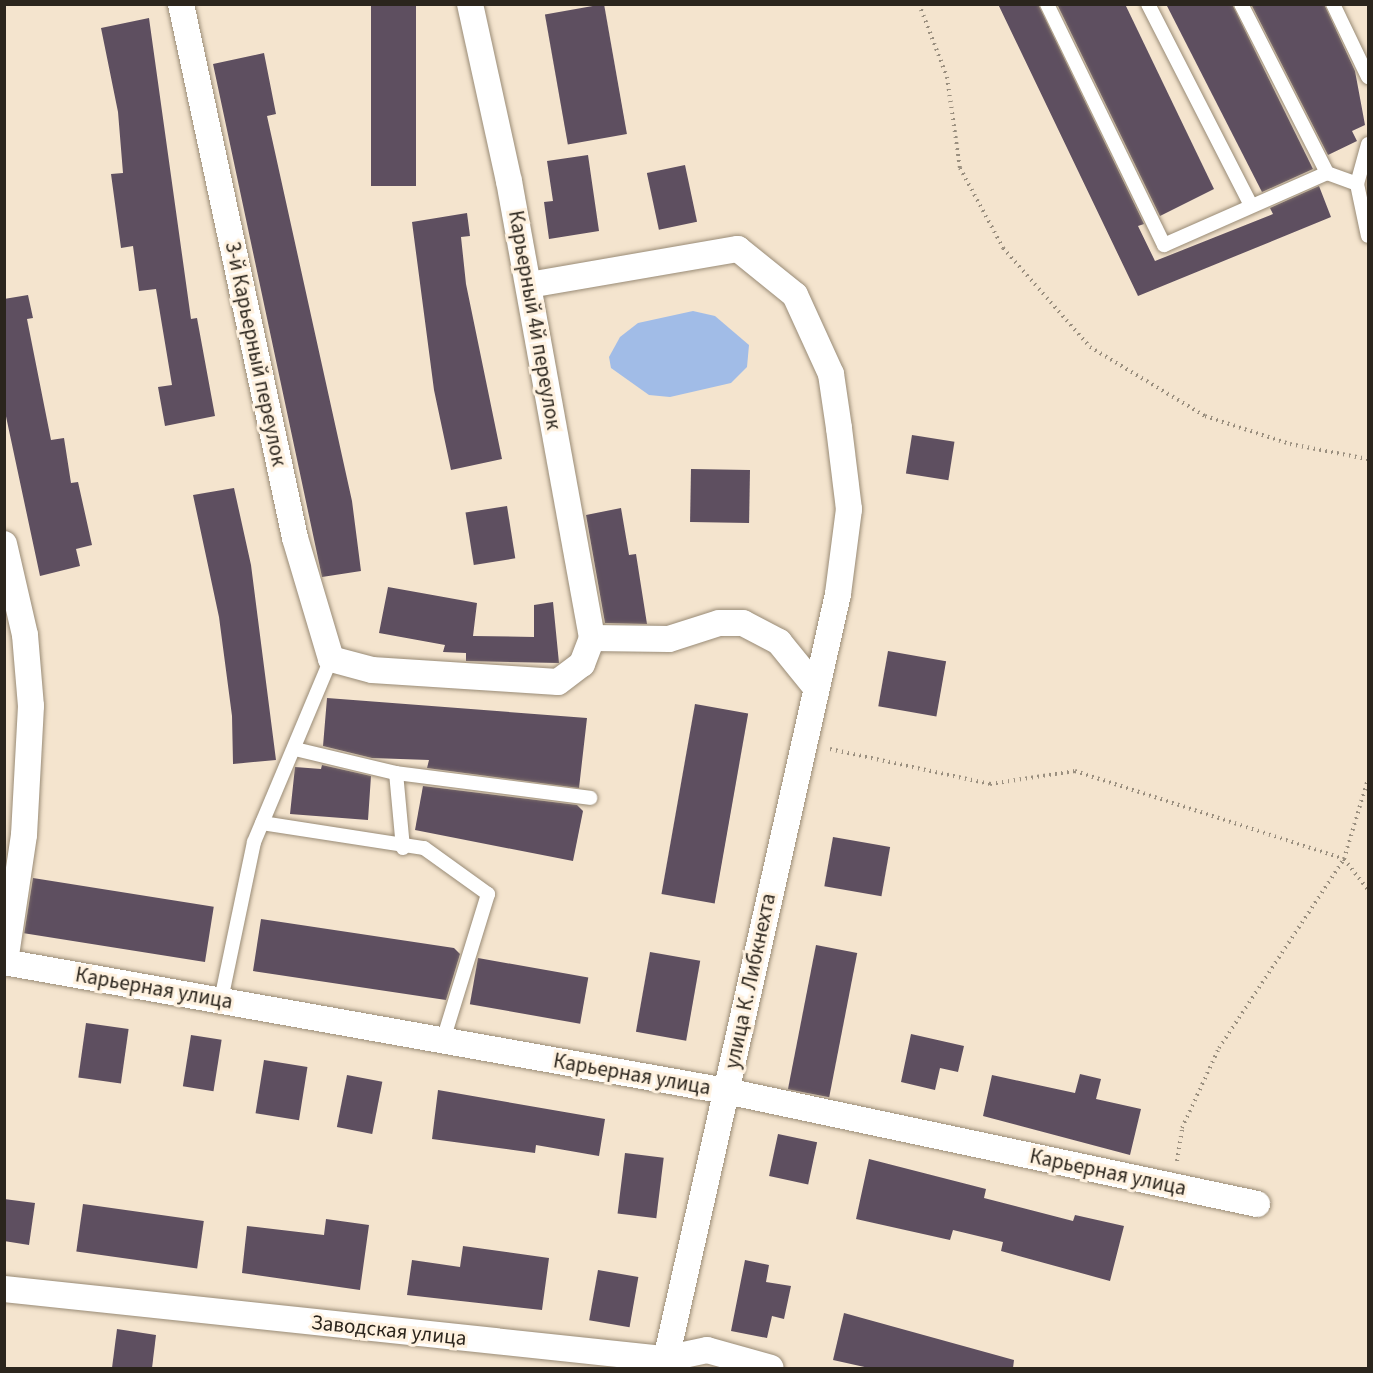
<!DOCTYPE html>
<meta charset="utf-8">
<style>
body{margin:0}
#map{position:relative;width:1373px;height:1373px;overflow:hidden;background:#f4e4ce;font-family:"Source Sans 3",sans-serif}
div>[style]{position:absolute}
.water>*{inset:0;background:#a1bce7}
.building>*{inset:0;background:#5e4f60;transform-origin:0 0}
.path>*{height:4px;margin-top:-2px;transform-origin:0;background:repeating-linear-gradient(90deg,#9a8f7f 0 1.5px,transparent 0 6px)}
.roads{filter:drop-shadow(0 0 2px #998b76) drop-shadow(0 0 2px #998b76)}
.service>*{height:14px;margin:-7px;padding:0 7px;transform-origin:7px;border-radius:7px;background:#fff}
.minor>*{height:26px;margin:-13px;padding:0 13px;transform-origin:13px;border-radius:13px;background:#fff}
span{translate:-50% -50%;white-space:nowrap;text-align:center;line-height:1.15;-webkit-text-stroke:6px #fff2e0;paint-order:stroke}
.street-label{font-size:21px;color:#2b251d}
.frame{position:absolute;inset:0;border:6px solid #2b251d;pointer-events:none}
</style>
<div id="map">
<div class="water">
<div style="clip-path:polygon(693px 311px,715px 316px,749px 345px,747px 367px,731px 383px,670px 397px,649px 395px,611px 368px,609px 357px,620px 337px,638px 323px)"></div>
</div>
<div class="building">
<div style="left:371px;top:4px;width:45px;height:182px"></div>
<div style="left:604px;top:4px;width:132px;height:60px;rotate:80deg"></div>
<div style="clip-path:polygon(998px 4px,1038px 4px,1144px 224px,1138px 226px,1155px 261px,1273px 214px,1270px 208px,1319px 186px,1331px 217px,1138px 296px)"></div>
<div style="clip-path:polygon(1057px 4px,1125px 4px,1214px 189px,1160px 216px)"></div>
<div style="clip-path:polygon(1166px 4px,1232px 4px,1313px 169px,1262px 192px)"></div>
<div style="clip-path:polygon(1251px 4px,1324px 4px,1355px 71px,1365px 125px,1352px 131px,1357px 141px,1328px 155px)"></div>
<div style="clip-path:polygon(149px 18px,191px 319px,197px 318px,215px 416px,165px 426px,158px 387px,172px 385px,156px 289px,139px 291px,133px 246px,121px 248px,111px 174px,123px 173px,118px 112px,101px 28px)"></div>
<div style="clip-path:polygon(264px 53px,276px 114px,267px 116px,352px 501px,361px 571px,322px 577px,213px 64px)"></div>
<div style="clip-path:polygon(588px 155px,599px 231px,549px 239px,544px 202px,553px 201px,547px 161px)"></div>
<div style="left:685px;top:165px;width:58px;height:39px;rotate:78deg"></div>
<div style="clip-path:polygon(467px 213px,470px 236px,461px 237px,466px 284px,502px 459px,451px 470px,434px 390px,412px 222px)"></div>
<div style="clip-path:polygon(28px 295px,33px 318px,27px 319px,51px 440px,64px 438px,71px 483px,78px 482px,92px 545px,76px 549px,80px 566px,40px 576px,4px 407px,4px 299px)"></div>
<div style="left:912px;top:435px;width:43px;height:39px;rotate:9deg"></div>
<div style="left:691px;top:469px;width:59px;height:53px;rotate:1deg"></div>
<div style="clip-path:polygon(234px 488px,251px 565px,276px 760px,233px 764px,232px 716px,219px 617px,193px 495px)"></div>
<div style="left:507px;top:506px;width:53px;height:42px;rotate:81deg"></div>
<div style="clip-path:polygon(621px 508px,629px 555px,636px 554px,647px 624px,605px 623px,586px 515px)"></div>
<div style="clip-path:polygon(388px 587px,477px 603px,473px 636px,534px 637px,534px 605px,553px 602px,559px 663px,466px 661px,466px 653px,443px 652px,445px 645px,379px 633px)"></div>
<div style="left:888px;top:651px;width:59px;height:56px;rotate:10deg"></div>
<div style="clip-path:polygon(327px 698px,587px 718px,579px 788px,427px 768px,429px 760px,372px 758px,323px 746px)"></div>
<div style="left:695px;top:704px;width:54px;height:193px;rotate:10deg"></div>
<div style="clip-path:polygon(322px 765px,371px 776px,368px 820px,290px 814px,295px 767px,321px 769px)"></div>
<div style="clip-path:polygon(423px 786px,577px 805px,583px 811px,573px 861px,415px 830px)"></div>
<div style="left:833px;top:837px;width:58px;height:50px;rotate:10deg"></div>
<div style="left:33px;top:878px;width:183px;height:56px;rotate:9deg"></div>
<div style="clip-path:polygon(261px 919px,454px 948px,460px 954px,446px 1000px,253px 971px)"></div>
<div style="left:816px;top:945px;width:42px;height:147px;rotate:11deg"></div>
<div style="left:650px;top:952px;width:51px;height:81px;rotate:10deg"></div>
<div style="left:478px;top:958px;width:112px;height:47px;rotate:10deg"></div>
<div style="left:86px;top:1023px;width:43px;height:55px;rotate:8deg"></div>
<div style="clip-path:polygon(911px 1034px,964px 1046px,958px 1072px,940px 1068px,935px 1090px,901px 1082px)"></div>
<div style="left:191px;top:1035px;width:31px;height:52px;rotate:9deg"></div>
<div style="left:264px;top:1060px;width:44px;height:54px;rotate:9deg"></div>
<div style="clip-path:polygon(1080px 1074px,1101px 1079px,1096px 1099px,1141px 1109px,1130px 1155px,983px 1116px,992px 1075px,1075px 1093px)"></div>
<div style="left:347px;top:1075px;width:36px;height:53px;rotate:11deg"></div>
<div style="clip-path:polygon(438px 1090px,605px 1119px,599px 1156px,536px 1145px,535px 1153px,432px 1139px)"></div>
<div style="left:778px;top:1134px;width:40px;height:43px;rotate:12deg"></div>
<div style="left:625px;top:1153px;width:39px;height:61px;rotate:7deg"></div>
<div style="clip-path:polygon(869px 1159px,986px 1189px,984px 1198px,1073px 1221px,1075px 1215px,1124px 1226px,1110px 1281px,1001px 1251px,1003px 1242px,953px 1230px,950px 1240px,856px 1219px)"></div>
<div style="clip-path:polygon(4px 1199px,35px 1203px,29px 1245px,4px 1241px)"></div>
<div style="left:83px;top:1204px;width:122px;height:48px;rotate:8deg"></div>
<div style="clip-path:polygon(326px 1219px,369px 1225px,360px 1290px,242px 1273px,247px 1226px,324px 1235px)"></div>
<div style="clip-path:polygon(463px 1246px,549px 1258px,542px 1310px,407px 1295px,412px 1260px,460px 1267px)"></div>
<div style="clip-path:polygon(745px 1260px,769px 1265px,766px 1282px,791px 1286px,784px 1319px,772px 1316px,767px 1338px,731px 1331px)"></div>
<div style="left:598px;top:1270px;width:41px;height:51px;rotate:10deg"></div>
<div style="clip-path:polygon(844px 1313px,1014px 1360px,1013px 1368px,869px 1368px,833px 1360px)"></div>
<div style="clip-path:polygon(117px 1329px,156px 1335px,152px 1368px,112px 1368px)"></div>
</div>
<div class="path">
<div style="left:919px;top:4px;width:78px;rotate:69deg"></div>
<div style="left:947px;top:77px;width:92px;rotate:81.9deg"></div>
<div style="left:960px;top:168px;width:91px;rotate:61.7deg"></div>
<div style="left:1003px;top:248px;width:132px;rotate:48.7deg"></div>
<div style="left:1090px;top:347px;width:134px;rotate:31deg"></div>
<div style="left:1205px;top:416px;width:89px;rotate:18.2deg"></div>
<div style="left:1290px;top:444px;width:79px;rotate:10.9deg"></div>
<div style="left:830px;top:749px;width:164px;rotate:12.3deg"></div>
<div style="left:990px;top:784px;width:86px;rotate:-8.7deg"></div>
<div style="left:1075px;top:771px;width:283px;rotate:18.1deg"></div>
<div style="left:1344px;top:859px;width:39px;rotate:52deg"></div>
<div style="left:1177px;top:1161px;width:33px;rotate:-81deg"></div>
<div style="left:1182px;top:1128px;width:88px;rotate:-65.2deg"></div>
<div style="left:1219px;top:1048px;width:227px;rotate:-56.5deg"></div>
<div style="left:1344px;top:859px;width:84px;rotate:-73.3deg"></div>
</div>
<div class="roads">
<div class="service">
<div style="left:1047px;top:4px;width:268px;rotate:64.1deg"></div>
<div style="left:1164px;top:245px;width:178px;rotate:-23.8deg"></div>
<div style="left:1148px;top:4px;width:226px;rotate:62.9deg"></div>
<div style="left:1241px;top:4px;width:190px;rotate:63deg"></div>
<div style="left:1327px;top:173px;width:32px;rotate:20deg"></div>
<div style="left:1333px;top:4px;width:81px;rotate:64.4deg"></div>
<div style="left:1368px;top:144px;width:41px;rotate:105.4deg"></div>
<div style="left:1357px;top:184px;width:53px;rotate:78.1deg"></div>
<div style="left:295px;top:749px;width:104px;rotate:13.4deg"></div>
<div style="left:262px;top:823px;width:164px;rotate:8.8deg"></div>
<div style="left:424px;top:848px;width:79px;rotate:35.7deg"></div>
<div style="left:488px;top:894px;width:153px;rotate:107.1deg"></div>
<div style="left:403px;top:848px;width:75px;rotate:-95.3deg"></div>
<div style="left:396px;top:773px;width:196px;rotate:7.3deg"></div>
<div style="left:221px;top:1000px;width:161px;rotate:-78.2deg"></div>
<div style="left:254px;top:842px;width:199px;rotate:-67.2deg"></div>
</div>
<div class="minor">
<div style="left:181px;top:4px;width:546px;rotate:77.95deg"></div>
<div style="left:295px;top:538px;width:126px;rotate:73.4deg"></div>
<div style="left:331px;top:659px;width:42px;rotate:15deg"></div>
<div style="left:372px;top:670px;width:186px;rotate:3.7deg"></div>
<div style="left:558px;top:682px;width:30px;rotate:-37deg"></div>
<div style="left:582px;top:664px;width:28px;rotate:-69deg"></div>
<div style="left:470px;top:4px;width:181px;rotate:77.6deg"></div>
<div style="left:509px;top:181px;width:464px;rotate:79.7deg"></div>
<div style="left:529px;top:285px;width:212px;rotate:-9.8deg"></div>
<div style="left:738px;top:249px;width:73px;rotate:38.9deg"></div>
<div style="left:795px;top:295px;width:87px;rotate:65.5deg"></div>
<div style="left:831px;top:374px;width:55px;rotate:81.6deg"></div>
<div style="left:839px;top:428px;width:82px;rotate:83deg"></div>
<div style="left:849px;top:509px;width:86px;rotate:97.4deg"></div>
<div style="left:838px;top:594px;width:793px;rotate:102.67deg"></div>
<div style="left:4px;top:544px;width:93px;rotate:77deg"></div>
<div style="left:25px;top:635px;width:71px;rotate:85.2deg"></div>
<div style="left:31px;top:706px;width:129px;rotate:93.1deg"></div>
<div style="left:24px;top:835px;width:128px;rotate:98.5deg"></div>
<div style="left:592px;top:638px;width:77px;rotate:0.7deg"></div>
<div style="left:669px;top:639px;width:52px;rotate:-17.7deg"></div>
<div style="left:719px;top:623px;width:24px"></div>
<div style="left:743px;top:623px;width:41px;rotate:27.8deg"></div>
<div style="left:779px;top:642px;width:55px;rotate:50.9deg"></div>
<div style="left:4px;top:962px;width:733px;rotate:10.13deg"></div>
<div style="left:726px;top:1091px;width:543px;rotate:12.01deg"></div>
<div style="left:4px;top:1289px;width:665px;rotate:6.05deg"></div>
<div style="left:665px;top:1359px;width:43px;rotate:-12.1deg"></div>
<div style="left:707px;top:1350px;width:66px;rotate:15.7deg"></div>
</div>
</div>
<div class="street-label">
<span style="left:535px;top:320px;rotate:80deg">Карьерный 4й переулок</span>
<span style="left:256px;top:354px;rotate:78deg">3-й Карьерный переулок</span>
<span style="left:750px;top:981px;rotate:-78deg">улица К. Либкнехта</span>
<span style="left:154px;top:988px;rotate:10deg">Карьерная улица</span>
<span style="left:632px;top:1074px;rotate:10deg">Карьерная улица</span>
<span style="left:1108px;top:1172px;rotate:12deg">Карьерная улица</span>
<span style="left:389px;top:1330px;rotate:6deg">Заводская улица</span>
</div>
<div class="frame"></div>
</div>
